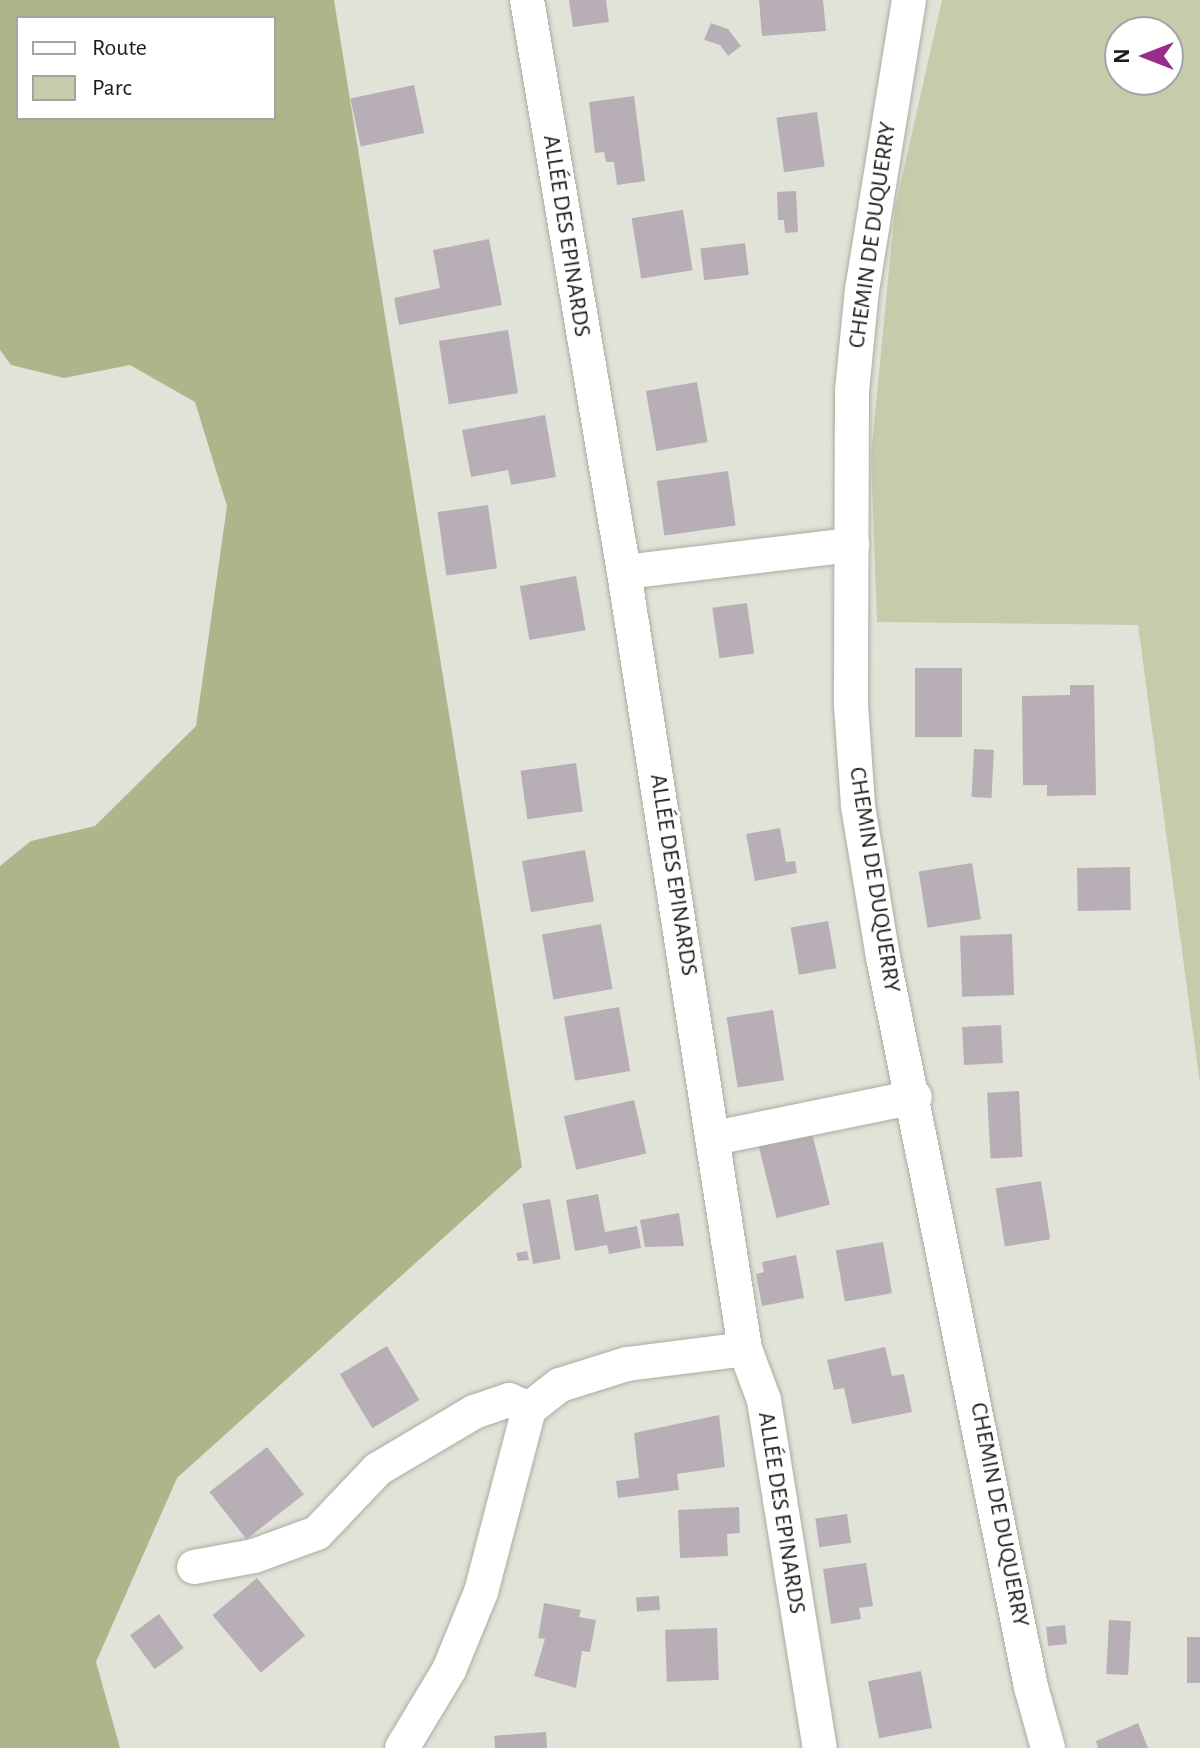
<!DOCTYPE html>
<meta charset="utf-8">
<style>
body{margin:0}
#map{position:relative;width:1200px;height:1748px;overflow:hidden;background:#e1e3d8;font-family:"Alegreya Sans",sans-serif}
div>[style]{position:absolute}
.green>*{inset:0;background:#c5cbab}
.forest>*{inset:0;background:#aeb58b}
.building>*{inset:0;background:#b8afb6;transform-origin:0 0}
.roads{filter:drop-shadow(0 0 2px #abada2) drop-shadow(0 0 2px #abada2)}
.minor>*{height:34px;margin:-17px;padding:0 17px;transform-origin:17px;border-radius:17px;background:#fff}
span{translate:-50% -50%;white-space:nowrap;text-align:center;line-height:1.15;-webkit-text-stroke:6px #fff;paint-order:stroke}
.street-label{font-size:24px;color:#1c1c18}
.legend{position:absolute;left:16px;top:16px;width:260px;height:104px;box-sizing:border-box;background:#fff;border:2px solid #a4a4a3;margin:0;padding:10px 14px;list-style:none;font-size:24px;color:#1c1c18}
.legend li{display:flex;align-items:center;gap:16px;height:40px}
.legend b{width:40px;border:2px solid #a4a4a3}
.north{position:absolute;left:1104px;top:16px;width:80px;height:80px;box-sizing:border-box;background:#fff;border:2px solid #a4a4a3;border-radius:50%;rotate:270deg;font-size:22px;font-weight:700;line-height:32px;text-align:center;color:#1c1c18}
.north::after{content:'';display:block;margin:auto;width:28px;height:36px;background:#992d8e;clip-path:polygon(50% 0,100% 100%,50% 72%,0 100%)}
</style>
<div id="map">
<div class="green">
<div style="clip-path:polygon(evenodd,942px 0,1200px 0,1200px 1084px,1138px 625px,877px 622px,871px 455px,895px 208px,942px 0,1120px 32px,1168px 32px,1168px 80px,1120px 80px,1120px 32px)"></div>
</div>
<div class="forest">
<div style="clip-path:polygon(evenodd,0 0,334px 0,522px 1167px,177px 1478px,96px 1662px,120px 1748px,0 1748px,0 866px,31px 841px,95px 826px,196px 726px,227px 506px,195px 402px,130px 365px,64px 378px,11px 365px,0 350px,0 0,18px 18px,274px 18px,274px 118px,18px 118px,18px 18px)"></div>
</div>
<div class="building">
<div style="clip-path:polygon(569px 0,606px 0,609px 22px,573px 27px)"></div>
<div style="clip-path:polygon(759px 0,823px 0,826px 31px,762px 36px)"></div>
<div style="clip-path:polygon(711px 23px,728px 29px,741px 46px,728px 56px,720px 45px,704px 40px)"></div>
<div style="left:414px;top:85px;width:49px;height:65px;rotate:78deg"></div>
<div style="clip-path:polygon(634px 96px,645px 181px,617px 185px,614px 162px,606px 162px,604px 152px,595px 153px,589px 102px)"></div>
<div style="left:817px;top:112px;width:55px;height:41px;rotate:82deg"></div>
<div style="clip-path:polygon(796px 191px,798px 232px,785px 233px,784px 220px,778px 220px,777px 192px)"></div>
<div style="left:683px;top:210px;width:61px;height:52px;rotate:81deg"></div>
<div style="clip-path:polygon(489px 239px,502px 305px,399px 325px,394px 298px,440px 288px,433px 250px)"></div>
<div style="left:745px;top:243px;width:32px;height:45px;rotate:83deg"></div>
<div style="left:508px;top:330px;width:64px;height:70px;rotate:81deg"></div>
<div style="left:697px;top:382px;width:61px;height:52px;rotate:80deg"></div>
<div style="clip-path:polygon(545px 415px,556px 477px,511px 485px,508px 470px,471px 477px,462px 430px)"></div>
<div style="left:728px;top:471px;width:55px;height:72px;rotate:82deg"></div>
<div style="left:488px;top:505px;width:64px;height:51px;rotate:82deg"></div>
<div style="left:576px;top:576px;width:55px;height:57px;rotate:80deg"></div>
<div style="left:747px;top:603px;width:51px;height:35px;rotate:82deg"></div>
<div style="left:915px;top:668px;width:47px;height:69px"></div>
<div style="clip-path:polygon(1070px 685px,1094px 685px,1096px 795px,1047px 796px,1047px 785px,1023px 785px,1022px 696px,1070px 695px)"></div>
<div style="left:974px;top:749px;width:20px;height:48px;rotate:3deg"></div>
<div style="left:576px;top:763px;width:49px;height:56px;rotate:82deg"></div>
<div style="clip-path:polygon(780px 828px,786px 862px,795px 861px,797px 873px,755px 881px,746px 834px)"></div>
<div style="left:585px;top:850px;width:52px;height:64px;rotate:80deg"></div>
<div style="left:972px;top:863px;width:57px;height:54px;rotate:81deg"></div>
<div style="left:1130px;top:867px;width:43px;height:53px;rotate:89deg"></div>
<div style="left:828px;top:921px;width:48px;height:38px;rotate:80deg"></div>
<div style="left:601px;top:924px;width:66px;height:60px;rotate:80deg"></div>
<div style="left:1012px;top:934px;width:61px;height:52px;rotate:88deg"></div>
<div style="left:619px;top:1007px;width:65px;height:56px;rotate:80deg"></div>
<div style="left:773px;top:1010px;width:71px;height:47px;rotate:81deg"></div>
<div style="left:1001px;top:1025px;width:38px;height:39px;rotate:87deg"></div>
<div style="left:1019px;top:1091px;width:66px;height:32px;rotate:87deg"></div>
<div style="left:634px;top:1100px;width:55px;height:72px;rotate:77deg"></div>
<div style="left:812px;top:1133px;width:74px;height:55px;rotate:76deg"></div>
<div style="left:1041px;top:1181px;width:59px;height:46px;rotate:81deg"></div>
<div style="clip-path:polygon(598px 1194px,605px 1232px,637px 1226px,641px 1248px,609px 1254px,607px 1245px,575px 1251px,566px 1200px)"></div>
<div style="left:550px;top:1199px;width:61px;height:28px;rotate:80deg"></div>
<div style="clip-path:polygon(679px 1213px,684px 1246px,645px 1247px,640px 1220px)"></div>
<div style="left:883px;top:1242px;width:52px;height:48px;rotate:80deg"></div>
<div style="clip-path:polygon(527px 1251px,529px 1260px,518px 1261px,516px 1253px)"></div>
<div style="clip-path:polygon(796px 1255px,804px 1298px,762px 1306px,756px 1274px,764px 1272px,762px 1262px)"></div>
<div style="left:387px;top:1346px;width:63px;height:55px;rotate:59deg"></div>
<div style="clip-path:polygon(885px 1347px,892px 1376px,904px 1374px,912px 1412px,852px 1424px,844px 1388px,834px 1390px,827px 1360px)"></div>
<div style="clip-path:polygon(719px 1415px,725px 1467px,677px 1474px,679px 1490px,618px 1498px,616px 1481px,639px 1478px,634px 1433px)"></div>
<div style="left:267px;top:1447px;width:60px;height:73px;rotate:52deg"></div>
<div style="clip-path:polygon(739px 1507px,740px 1533px,727px 1534px,728px 1556px,680px 1558px,678px 1510px)"></div>
<div style="left:847px;top:1514px;width:29px;height:32px;rotate:82deg"></div>
<div style="clip-path:polygon(866px 1563px,873px 1606px,859px 1608px,861px 1619px,831px 1624px,823px 1569px)"></div>
<div style="left:257px;top:1578px;width:75px;height:58px;rotate:50deg"></div>
<div style="left:659px;top:1596px;width:14px;height:23px;rotate:86deg"></div>
<div style="clip-path:polygon(544px 1603px,581px 1610px,579px 1617px,596px 1620px,590px 1652px,582px 1651px,576px 1688px,534px 1676px,545px 1639px,538px 1638px)"></div>
<div style="left:159px;top:1614px;width:42px;height:36px;rotate:54deg"></div>
<div style="left:1109px;top:1620px;width:22px;height:54px;rotate:3deg"></div>
<div style="left:1065px;top:1625px;width:19px;height:19px;rotate:84deg"></div>
<div style="left:717px;top:1628px;width:52px;height:52px;rotate:88deg"></div>
<div style="left:1187px;top:1637px;width:13px;height:46px"></div>
<div style="left:921px;top:1671px;width:58px;height:54px;rotate:79deg"></div>
<div style="clip-path:polygon(1138px 1723px,1148px 1748px,1098px 1748px,1096px 1741px)"></div>
<div style="left:546px;top:1732px;width:16px;height:52px;rotate:86deg"></div>
</div>
<div class="roads">
<div class="minor">
<div style="left:527px;top:0;width:580px;rotate:80.38deg"></div>
<div style="left:624px;top:572px;width:786px;rotate:81.15deg"></div>
<div style="left:745px;top:1349px;width:54px;rotate:69.6deg"></div>
<div style="left:764px;top:1400px;width:352px;rotate:80.9deg"></div>
<div style="left:909px;top:0;width:293px;rotate:99.2deg"></div>
<div style="left:862px;top:289px;width:102px;rotate:95.6deg"></div>
<div style="left:852px;top:391px;width:314px;rotate:90.2deg"></div>
<div style="left:851px;top:705px;width:101px;rotate:86deg"></div>
<div style="left:858px;top:806px;width:153px;rotate:80.6deg"></div>
<div style="left:883px;top:957px;width:745px;rotate:78.54deg"></div>
<div style="left:1031px;top:1687px;width:63px;rotate:74.4deg"></div>
<div style="left:624px;top:572px;width:230px;rotate:-6.8deg"></div>
<div style="left:715px;top:1138px;width:204px;rotate:-11.6deg"></div>
<div style="left:194px;top:1567px;width:61px;rotate:-10.4deg"></div>
<div style="left:254px;top:1556px;width:67px;rotate:-20.1deg"></div>
<div style="left:317px;top:1533px;width:88px;rotate:-46.4deg"></div>
<div style="left:378px;top:1469px;width:112px;rotate:-30.7deg"></div>
<div style="left:474px;top:1412px;width:37px;rotate:-19deg"></div>
<div style="left:509px;top:1400px;width:22px;rotate:24deg"></div>
<div style="left:402px;top:1748px;width:91px;rotate:-58.9deg"></div>
<div style="left:449px;top:1670px;width:84px;rotate:-67.7deg"></div>
<div style="left:481px;top:1592px;width:189px;rotate:-75.3deg"></div>
<div style="left:529px;top:1409px;width:39px;rotate:-38deg"></div>
<div style="left:560px;top:1385px;width:70px;rotate:-17.4deg"></div>
<div style="left:627px;top:1364px;width:119px;rotate:-7.2deg"></div>
</div>
</div>
<div class="street-label">
<span style="left:873px;top:235px;rotate:-82deg">CHEMIN DE DUQUERRY</span>
<span style="left:566px;top:236px;rotate:81deg">ALLÉE DES EPINARDS</span>
<span style="left:673px;top:875px;rotate:81deg">ALLÉE DES EPINARDS</span>
<span style="left:874px;top:880px;rotate:81deg">CHEMIN DE DUQUERRY</span>
<span style="left:781px;top:1513px;rotate:81deg">ALLÉE DES EPINARDS</span>
<span style="left:999px;top:1515px;rotate:79deg">CHEMIN DE DUQUERRY</span>
</div>
<ul class="legend">
<li><b style="height:10px;background:#fff"></b>Route</li>
<li><b style="height:22px;background:#c5cbab"></b>Parc</li>
</ul>
<div class="north">N</div>
</div>
